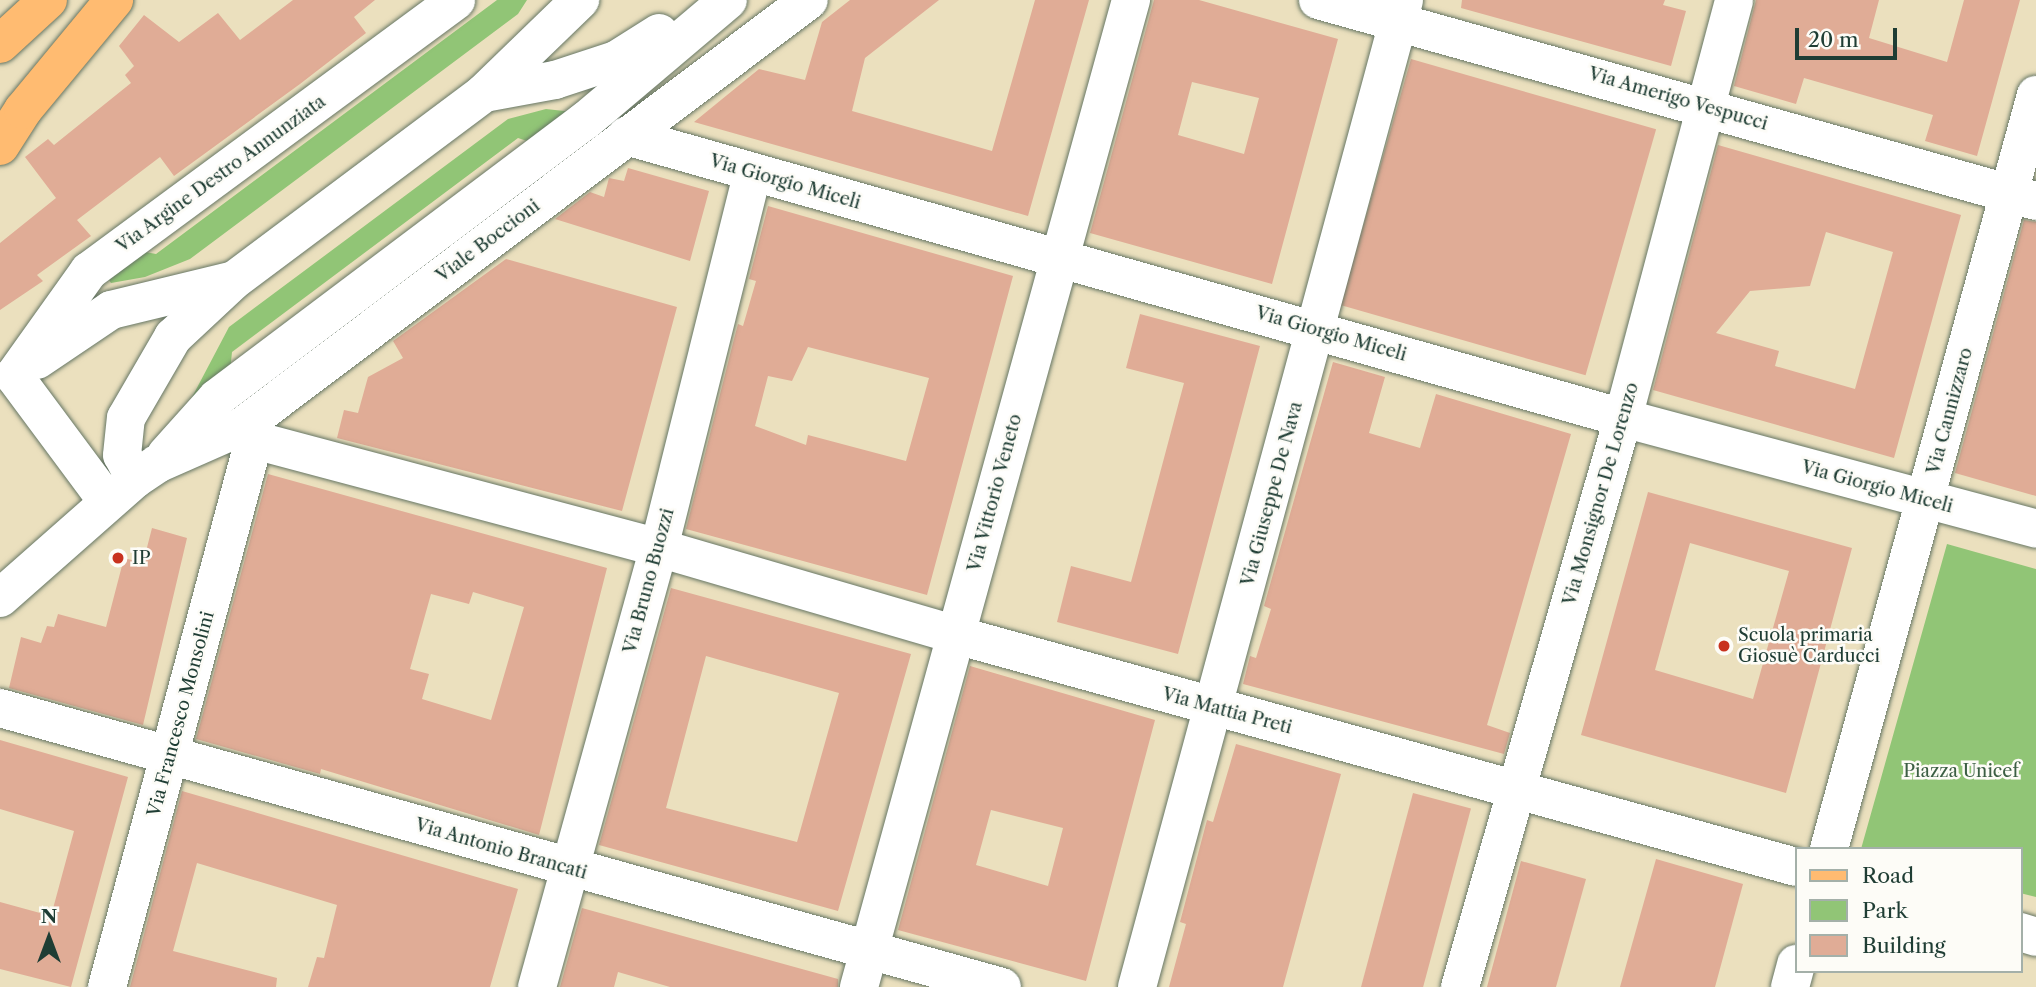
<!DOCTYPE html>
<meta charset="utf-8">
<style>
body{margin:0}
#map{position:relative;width:2036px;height:987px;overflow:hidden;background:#ebe0be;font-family:"Libre Caslon Text",serif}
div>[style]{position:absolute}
.green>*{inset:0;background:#91c576}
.building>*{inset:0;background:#e0ac96;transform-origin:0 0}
.roads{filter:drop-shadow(0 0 2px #667664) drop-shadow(0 0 2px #667664)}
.minor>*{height:38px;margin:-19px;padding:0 19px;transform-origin:19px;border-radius:19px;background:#fff}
.major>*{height:38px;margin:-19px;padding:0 19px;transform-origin:19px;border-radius:19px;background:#ffbb71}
.dots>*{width:19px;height:19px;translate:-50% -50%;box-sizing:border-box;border:4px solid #fdfcf7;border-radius:50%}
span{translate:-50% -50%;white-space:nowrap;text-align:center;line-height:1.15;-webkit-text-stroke:5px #fdfcf7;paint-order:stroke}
.street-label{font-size:18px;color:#1f3d34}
.poi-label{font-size:18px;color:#1f3d34}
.left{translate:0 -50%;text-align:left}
.park-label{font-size:18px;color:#3c5f44}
.legend{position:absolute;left:1795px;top:847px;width:228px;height:126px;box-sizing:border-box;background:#fdfcf7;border:2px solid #a4b0a9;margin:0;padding:9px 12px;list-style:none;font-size:21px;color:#1f3d34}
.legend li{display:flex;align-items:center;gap:14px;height:35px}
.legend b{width:35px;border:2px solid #a4b0a9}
.north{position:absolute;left:14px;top:903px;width:70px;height:70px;-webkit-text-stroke:5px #fdfcf7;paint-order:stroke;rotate:0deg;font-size:19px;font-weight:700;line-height:28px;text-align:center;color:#1f3d34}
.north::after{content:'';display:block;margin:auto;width:24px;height:32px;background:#1f3d34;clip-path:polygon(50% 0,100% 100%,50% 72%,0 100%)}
.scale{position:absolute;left:1795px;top:28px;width:102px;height:32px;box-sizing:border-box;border:4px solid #1f3d34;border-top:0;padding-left:9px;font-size:21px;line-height:24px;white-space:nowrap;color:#1f3d34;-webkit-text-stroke:5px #fdfcf7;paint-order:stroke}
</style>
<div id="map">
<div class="green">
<div style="clip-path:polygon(497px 0,527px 0,518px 14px,190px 259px,145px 277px,111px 283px,107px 277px,140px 251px,156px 254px)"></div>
<div style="clip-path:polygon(546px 109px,582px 113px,539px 145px,518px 138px,232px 352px,230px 372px,190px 401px,229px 327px,508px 119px)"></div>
<div style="clip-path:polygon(1947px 544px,2036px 569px,2036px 897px,2020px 893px,2020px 849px,1861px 849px)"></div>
</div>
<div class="building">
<div style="clip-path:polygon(293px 0,375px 0,354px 17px,366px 33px,300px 84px,174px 176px,160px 157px,77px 220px,91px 236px,37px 275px,43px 281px,0 310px,0 243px,56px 198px,25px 157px,48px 139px,54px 145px,131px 83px,125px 75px,134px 66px,119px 46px,144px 15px,179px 42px,218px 13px,240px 40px)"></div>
<div style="clip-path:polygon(850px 0,939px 0,865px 58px,852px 111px,992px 151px,1035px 0,1089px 0,1028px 216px,694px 122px,759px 69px,805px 80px,822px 22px)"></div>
<div style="clip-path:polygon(evenodd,1154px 0,1199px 0,1338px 39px,1272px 284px,1090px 233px,1154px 0,1192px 82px,1259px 98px,1244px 154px,1178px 135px,1192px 82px)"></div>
<div style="clip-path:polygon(1462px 0,1665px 0,1663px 5px,1686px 11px,1671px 66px,1461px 8px)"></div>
<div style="clip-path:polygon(1756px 0,1879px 0,1869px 38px,1947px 62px,1964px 0,2020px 0,1977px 156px,1925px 141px,1933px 115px,1804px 78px,1796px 104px,1734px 86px)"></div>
<div style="left:1411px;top:59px;width:255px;height:256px;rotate:16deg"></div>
<div style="clip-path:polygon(evenodd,1718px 145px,1961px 215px,1894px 458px,1653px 390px,1718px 145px,1826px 232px,1893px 252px,1855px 389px,1775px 366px,1779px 351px,1716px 333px,1750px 291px,1810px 286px,1826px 232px)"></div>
<div style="clip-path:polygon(628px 168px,709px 191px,690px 261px,555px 219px,590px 192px,604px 197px,609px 178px,624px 181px)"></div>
<div style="clip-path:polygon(evenodd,768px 206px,1013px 276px,927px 595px,686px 529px,734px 339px,738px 324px,743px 326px,756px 281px,749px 279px,768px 206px,808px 347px,929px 378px,906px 461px,808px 435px,806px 445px,755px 426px,768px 376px,792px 381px,808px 347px)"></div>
<div style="clip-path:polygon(2024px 220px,2036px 222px,2036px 496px,1955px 473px)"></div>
<div style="clip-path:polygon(506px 259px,677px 307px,622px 511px,337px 438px,344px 410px,358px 413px,368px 377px,403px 358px,393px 341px)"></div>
<div style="clip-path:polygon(1140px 314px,1260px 346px,1178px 654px,1057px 622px,1071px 566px,1131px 582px,1184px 383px,1126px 368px)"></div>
<div style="clip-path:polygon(1333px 362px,1385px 377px,1369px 433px,1420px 448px,1436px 394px,1571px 434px,1487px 725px,1510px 733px,1504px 754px,1243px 684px,1250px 656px,1256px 658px,1271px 609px,1264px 606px)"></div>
<div style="clip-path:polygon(evenodd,268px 474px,607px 568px,539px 835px,321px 769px,320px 774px,196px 739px,268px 474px,473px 592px,524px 607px,491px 720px,422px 699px,429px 674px,410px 669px,431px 594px,469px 604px,473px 592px)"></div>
<div style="clip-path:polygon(evenodd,1648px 492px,1852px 548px,1786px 793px,1581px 735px,1648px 492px,1690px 543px,1789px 571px,1753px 699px,1655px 670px,1690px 543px)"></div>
<div style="clip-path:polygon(152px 528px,187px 538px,143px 725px,9px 688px,21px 637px,41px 643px,47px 626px,54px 627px,58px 614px,106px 627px,124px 558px,143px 563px)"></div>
<div style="clip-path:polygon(evenodd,671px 588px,911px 654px,838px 911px,599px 845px,671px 588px,706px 656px,839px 693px,797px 842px,666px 808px,706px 656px)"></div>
<div style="clip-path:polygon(evenodd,970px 666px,1155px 720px,1086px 981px,898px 930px,970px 666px,991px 810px,1063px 828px,1048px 886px,976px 865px,991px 810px)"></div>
<div style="clip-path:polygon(0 740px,128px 777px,71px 987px,0 969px,0 902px,51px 916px,74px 831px,0 809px)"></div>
<div style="clip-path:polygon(1236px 744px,1341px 774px,1283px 987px,1169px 987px,1186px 924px,1180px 922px,1207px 820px,1213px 822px)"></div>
<div style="clip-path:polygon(182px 791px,518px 889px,490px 987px,308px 987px,317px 957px,324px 958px,337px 905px,197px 863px,173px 951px,277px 978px,276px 987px,130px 987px)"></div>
<div style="left:1413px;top:793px;width:60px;height:202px;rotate:15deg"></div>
<div style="clip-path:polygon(1656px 859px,1743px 884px,1715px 987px,1620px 987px)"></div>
<div style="clip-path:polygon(1521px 861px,1586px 879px,1556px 987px,1487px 987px)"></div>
<div style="clip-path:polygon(582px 908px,838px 979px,838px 987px,670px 987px,618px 972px,614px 987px,560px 987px)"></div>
</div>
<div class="roads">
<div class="minor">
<div style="left:1318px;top:0;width:746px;rotate:15.64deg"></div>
<div style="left:484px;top:93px;width:72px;rotate:-10.4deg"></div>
<div style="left:555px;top:80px;width:64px;rotate:-18.2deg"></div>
<div style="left:616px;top:60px;width:51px;rotate:-32.1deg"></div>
<div style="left:626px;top:136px;width:1036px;rotate:15.79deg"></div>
<div style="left:1623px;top:418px;width:428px;rotate:15deg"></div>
<div style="left:37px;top:360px;width:89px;rotate:-34deg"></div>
<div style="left:111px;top:310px;width:123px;rotate:-13.6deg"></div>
<div style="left:243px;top:426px;width:18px;rotate:52deg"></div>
<div style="left:254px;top:440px;width:419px;rotate:14.9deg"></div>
<div style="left:659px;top:548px;width:309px;rotate:16.3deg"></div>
<div style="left:956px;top:635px;width:871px;rotate:15.44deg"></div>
<div style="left:166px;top:455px;width:76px;rotate:-48.2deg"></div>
<div style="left:217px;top:398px;width:461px;rotate:-37deg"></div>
<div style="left:585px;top:121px;width:187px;rotate:-40.2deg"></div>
<div style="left:135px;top:479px;width:27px;rotate:-118deg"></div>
<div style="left:122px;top:455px;width:37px;rotate:-84deg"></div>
<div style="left:126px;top:418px;width:94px;rotate:-59.9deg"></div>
<div style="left:173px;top:337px;width:82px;rotate:-43deg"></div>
<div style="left:233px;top:281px;width:314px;rotate:-36.8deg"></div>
<div style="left:484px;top:93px;width:134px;rotate:-44.1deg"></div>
<div style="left:107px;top:501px;width:156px;rotate:-126.6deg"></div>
<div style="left:14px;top:376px;width:129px;rotate:-54.5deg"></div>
<div style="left:89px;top:271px;width:456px;rotate:-36.4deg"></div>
<div style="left:0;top:598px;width:180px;rotate:-41.4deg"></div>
<div style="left:135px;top:479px;width:27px;rotate:-34deg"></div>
<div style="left:157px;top:464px;width:94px;rotate:-23.8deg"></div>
<div style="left:243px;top:426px;width:708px;rotate:-36.97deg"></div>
<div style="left:0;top:708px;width:1040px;rotate:15.56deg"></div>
<div style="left:1829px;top:849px;width:782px;rotate:-74.65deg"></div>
<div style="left:2020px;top:932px;width:17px;rotate:17deg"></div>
<div style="left:107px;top:987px;width:566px;rotate:-74.96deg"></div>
<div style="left:537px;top:987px;width:456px;rotate:-74.5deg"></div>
<div style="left:659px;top:548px;width:385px;rotate:-76deg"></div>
<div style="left:859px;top:987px;width:1024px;rotate:-74.59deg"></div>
<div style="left:1137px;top:987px;width:1022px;rotate:-74.86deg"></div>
<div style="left:1460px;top:987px;width:592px;rotate:-74.01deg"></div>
<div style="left:1623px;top:418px;width:432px;rotate:-75.1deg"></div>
<div style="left:1790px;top:987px;width:24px;rotate:-75deg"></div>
</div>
<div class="major">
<div style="left:0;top:44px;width:65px;rotate:-42.5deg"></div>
<div style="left:0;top:146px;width:43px;rotate:-57.4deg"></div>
<div style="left:23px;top:110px;width:143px;rotate:-50.4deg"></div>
</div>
</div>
<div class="dots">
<div style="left:118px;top:558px;background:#c8321e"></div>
<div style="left:1724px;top:646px;background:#c8321e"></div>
</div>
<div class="street-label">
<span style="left:1678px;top:99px;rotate:16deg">Via Amerigo Vespucci</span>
<span style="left:221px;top:174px;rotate:-36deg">Via Argine Destro Annunziata</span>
<span style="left:785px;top:182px;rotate:16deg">Via Giorgio Miceli</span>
<span style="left:488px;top:241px;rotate:-37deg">Viale Boccioni</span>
<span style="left:1331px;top:334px;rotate:16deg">Via Giorgio Miceli</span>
<span style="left:1950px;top:411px;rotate:-75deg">Via Cannizzaro</span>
<span style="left:1877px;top:487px;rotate:15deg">Via Giorgio Miceli</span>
<span style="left:995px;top:493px;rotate:-75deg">Via Vittorio Veneto</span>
<span style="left:1272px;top:494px;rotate:-75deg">Via Giuseppe De Nava</span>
<span style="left:1601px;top:494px;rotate:-74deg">Via Monsignor De Lorenzo</span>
<span style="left:649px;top:581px;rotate:-75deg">Via Bruno Buozzi</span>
<span style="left:1227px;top:711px;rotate:15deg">Via Mattia Preti</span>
<span style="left:181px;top:714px;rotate:-75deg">Via Francesco Monsolini</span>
<span style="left:501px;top:849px;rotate:16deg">Via Antonio Brancati</span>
</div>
<div class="poi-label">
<span class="left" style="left:132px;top:558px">IP</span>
<span class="left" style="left:1738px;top:646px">Scuola primaria<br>Giosuè Carducci</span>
</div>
<div class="park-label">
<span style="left:1961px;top:771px">Piazza Unicef</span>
</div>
<ul class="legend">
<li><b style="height:9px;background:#ffbb71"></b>Road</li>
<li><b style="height:19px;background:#91c576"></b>Park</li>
<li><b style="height:19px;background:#e0ac96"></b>Building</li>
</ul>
<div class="north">N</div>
<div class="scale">20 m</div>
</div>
